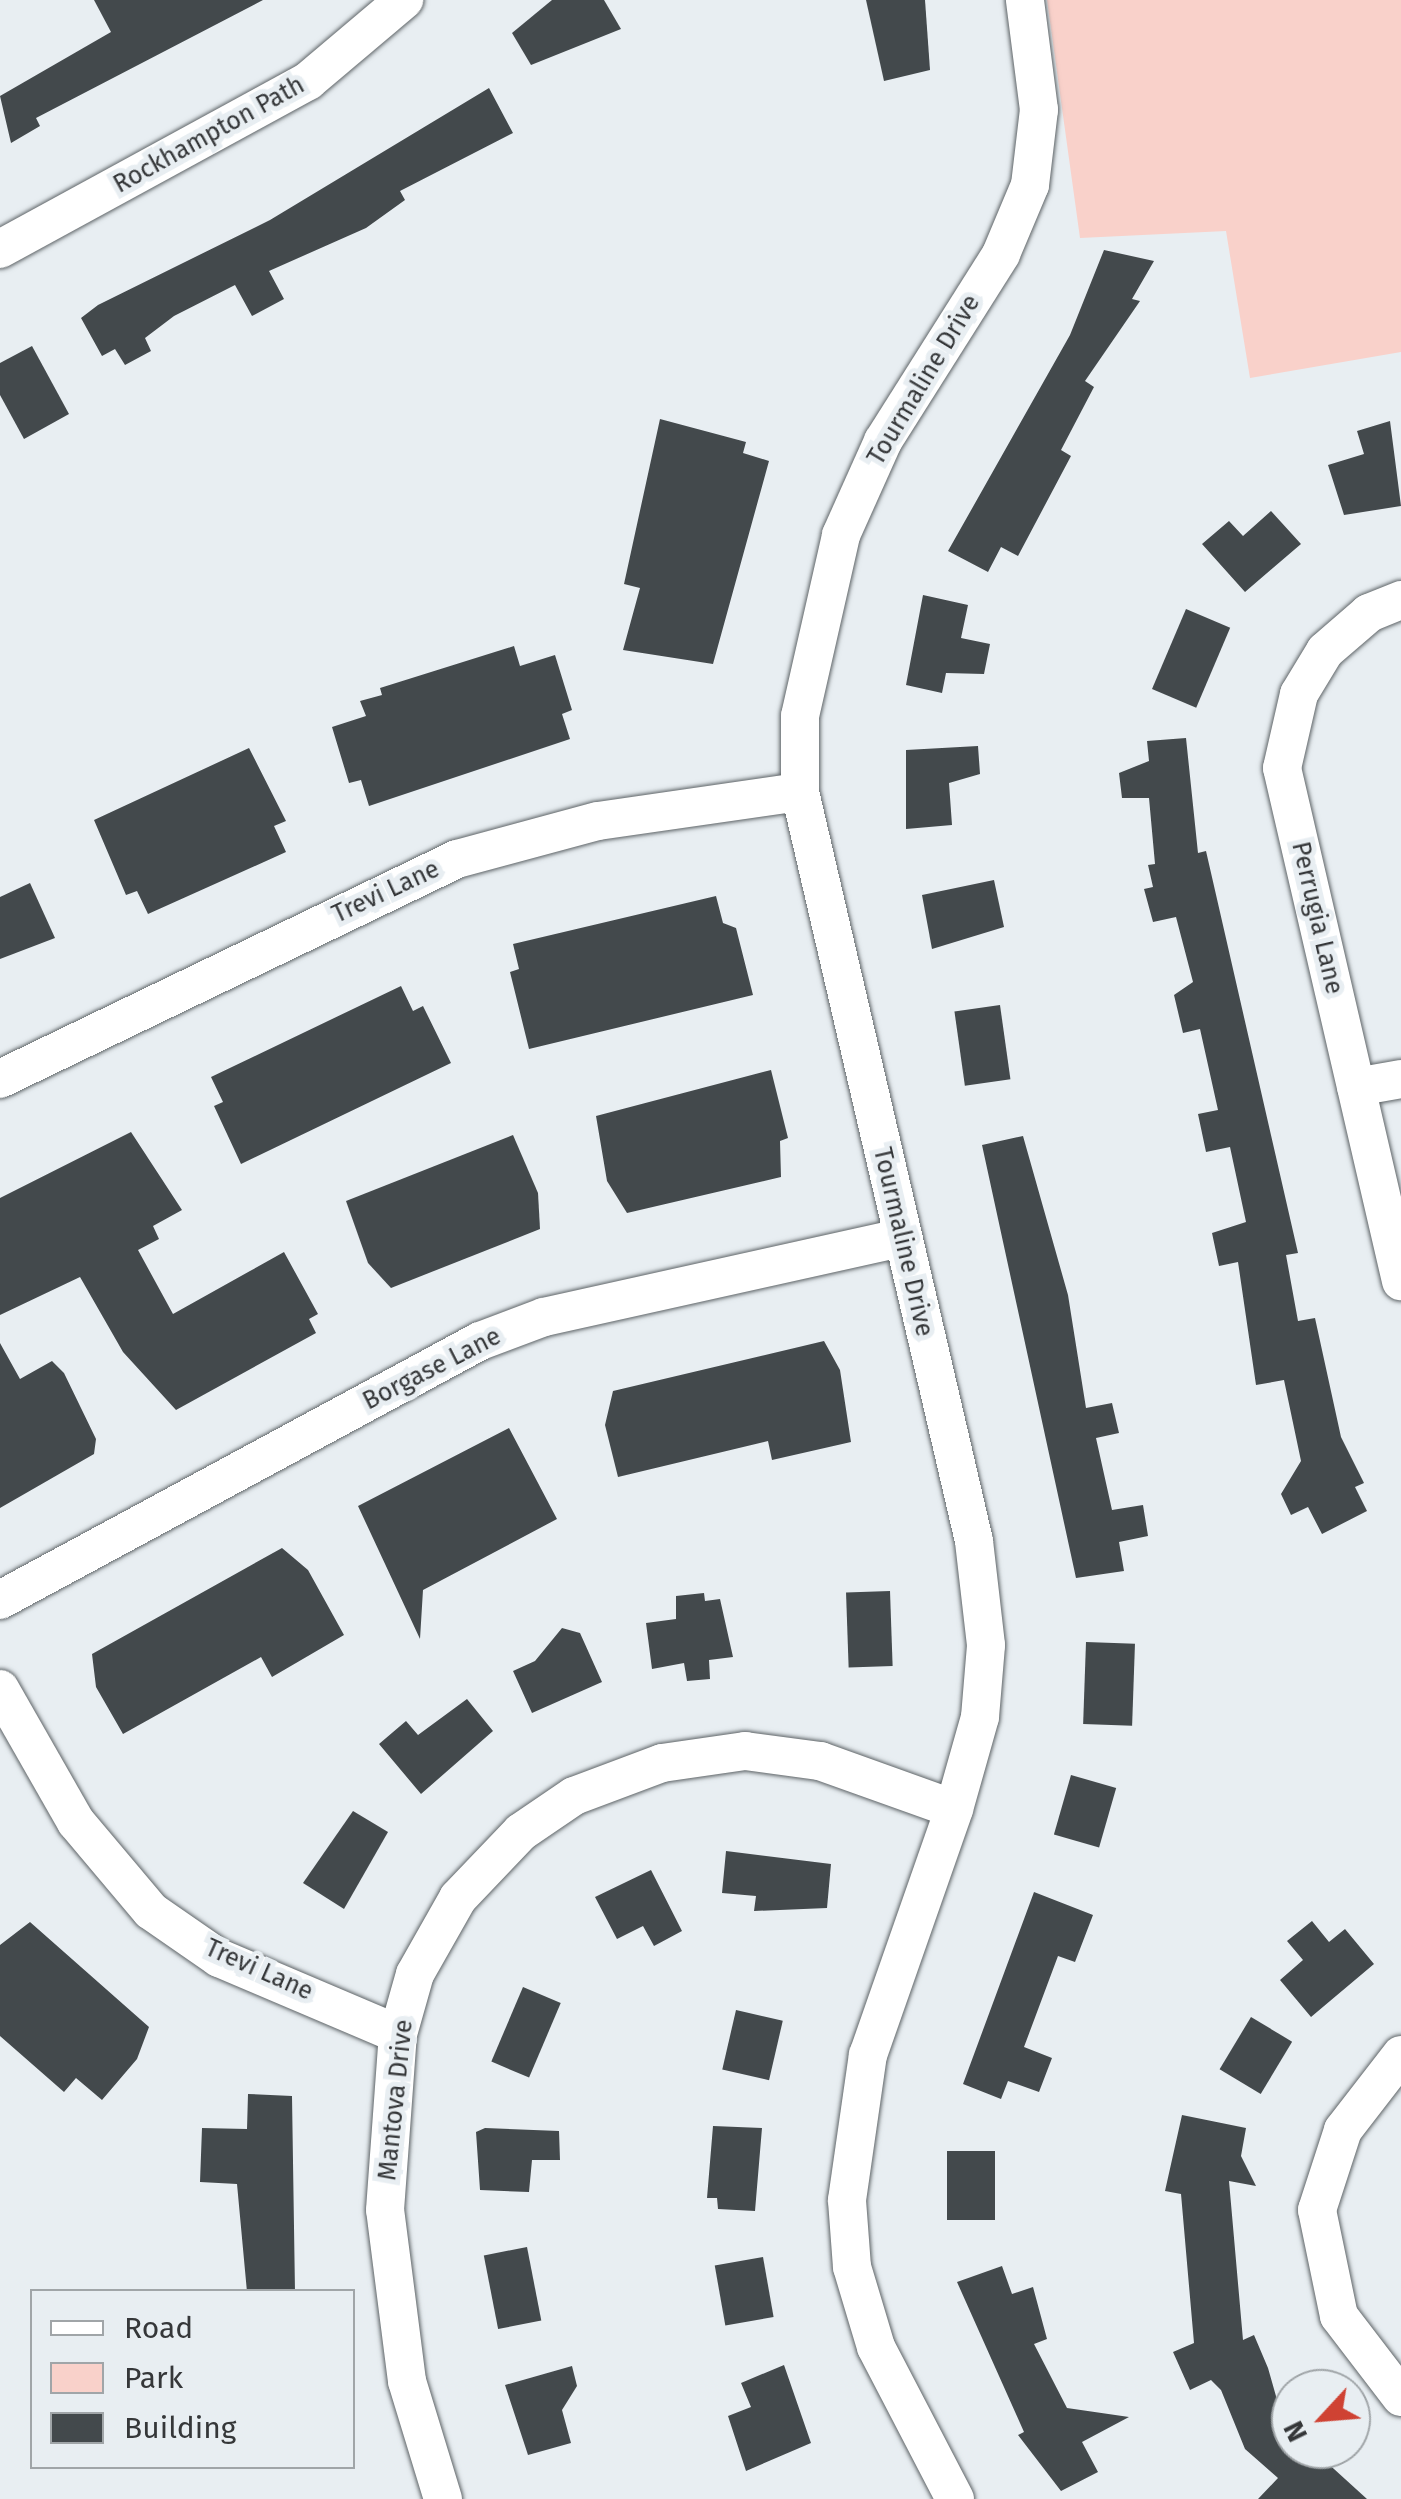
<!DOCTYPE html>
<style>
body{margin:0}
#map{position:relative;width:1401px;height:2499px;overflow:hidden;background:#e8eef2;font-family:"Fira Sans",sans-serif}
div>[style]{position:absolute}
.green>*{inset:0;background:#f9d1ca}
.building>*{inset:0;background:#43494c;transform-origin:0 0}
.roads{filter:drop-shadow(0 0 2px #5e6467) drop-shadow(0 0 2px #5e6467)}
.street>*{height:38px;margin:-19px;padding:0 19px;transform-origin:19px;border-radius:19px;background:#fff}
span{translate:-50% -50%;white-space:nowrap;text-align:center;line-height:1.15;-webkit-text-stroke:10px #e8eef2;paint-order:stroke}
.street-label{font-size:25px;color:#353739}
.legend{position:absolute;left:30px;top:2289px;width:325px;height:180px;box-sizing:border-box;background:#e8eef2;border:2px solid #a0a5a8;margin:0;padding:12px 18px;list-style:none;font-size:30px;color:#353739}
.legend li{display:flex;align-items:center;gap:20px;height:50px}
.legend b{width:50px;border:2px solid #a0a5a8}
.north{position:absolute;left:1271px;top:2369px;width:100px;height:100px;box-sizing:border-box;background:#e8eef2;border:2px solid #a0a5a8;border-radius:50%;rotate:244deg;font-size:28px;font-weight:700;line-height:40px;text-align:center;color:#353739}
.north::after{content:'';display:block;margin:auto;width:35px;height:45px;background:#cf4233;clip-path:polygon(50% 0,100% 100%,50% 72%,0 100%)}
</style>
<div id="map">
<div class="green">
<div style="clip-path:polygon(1047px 0,1401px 0,1401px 352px,1250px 378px,1226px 231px,1080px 238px)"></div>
</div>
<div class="building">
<div style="clip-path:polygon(94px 0,263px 0,36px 118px,40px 126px,11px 143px,0 96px,111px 32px)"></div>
<div style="clip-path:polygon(552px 0,604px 0,621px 29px,531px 65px,512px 33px)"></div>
<div style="clip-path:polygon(866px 0,925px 0,930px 70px,884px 81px)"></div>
<div style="clip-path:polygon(489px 88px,513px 133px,400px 191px,405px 200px,366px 228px,269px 271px,284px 299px,252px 316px,235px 285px,174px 316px,145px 338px,151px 351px,125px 365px,115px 349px,102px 356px,81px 318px,98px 305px,270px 220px)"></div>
<div style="clip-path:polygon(1104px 250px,1154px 261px,1132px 299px,1140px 301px,1085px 381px,1094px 387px,1061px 450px,1071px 456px,1018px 556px,1001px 547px,988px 572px,948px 551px,1070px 335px)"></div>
<div style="clip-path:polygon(32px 346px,69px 414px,24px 439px,0 395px,0 363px)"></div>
<div style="clip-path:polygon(660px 419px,746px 442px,743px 453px,769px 461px,713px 664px,623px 650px,640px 588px,624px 584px)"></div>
<div style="clip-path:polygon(1390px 421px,1401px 506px,1344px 515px,1328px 465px,1364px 454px,1357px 431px)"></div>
<div style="clip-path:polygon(1271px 511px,1301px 544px,1245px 592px,1202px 544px,1229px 521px,1243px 536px)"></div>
<div style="clip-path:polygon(923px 595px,968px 605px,961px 638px,990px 644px,984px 674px,946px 673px,942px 693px,906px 685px)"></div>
<div style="left:1186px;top:609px;width:48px;height:87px;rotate:23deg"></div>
<div style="clip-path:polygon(514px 646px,520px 666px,555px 655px,572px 710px,562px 714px,570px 739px,369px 806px,361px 780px,349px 783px,332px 727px,366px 716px,360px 701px,382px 695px,380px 688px)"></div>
<div style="clip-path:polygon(1186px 738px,1198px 853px,1206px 851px,1298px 1253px,1286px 1255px,1298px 1321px,1315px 1318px,1341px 1437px,1364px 1483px,1355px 1487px,1367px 1511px,1322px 1534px,1308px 1507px,1291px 1515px,1281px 1494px,1301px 1461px,1284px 1380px,1256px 1385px,1238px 1262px,1219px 1266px,1212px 1233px,1246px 1222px,1230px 1147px,1206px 1152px,1198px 1114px,1218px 1110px,1200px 1029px,1183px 1033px,1174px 995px,1193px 982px,1176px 917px,1153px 922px,1144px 889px,1153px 887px,1148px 865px,1155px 864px,1149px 798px,1122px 798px,1119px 773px,1149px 761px,1147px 741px)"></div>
<div style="clip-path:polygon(978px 746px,980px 774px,949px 783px,952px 825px,906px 829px,906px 750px)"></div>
<div style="clip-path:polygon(249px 748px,286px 821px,274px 826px,286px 852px,148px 914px,137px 891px,126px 895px,94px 820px)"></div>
<div style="clip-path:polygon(994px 880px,1004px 927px,932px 949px,922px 895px)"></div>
<div style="clip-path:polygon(30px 883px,55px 938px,0 959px,0 897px)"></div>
<div style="clip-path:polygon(716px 896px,723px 923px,736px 928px,753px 995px,529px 1049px,510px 972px,519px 969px,513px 944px)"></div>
<div style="clip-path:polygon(401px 986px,413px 1011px,423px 1006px,451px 1063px,241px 1164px,214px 1106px,223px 1102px,211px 1077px)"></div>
<div style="left:1000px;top:1005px;width:75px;height:46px;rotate:82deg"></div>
<div style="clip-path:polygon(771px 1070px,788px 1138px,780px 1141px,781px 1177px,627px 1213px,607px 1181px,596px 1116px)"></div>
<div style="clip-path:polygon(131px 1132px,182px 1210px,153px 1226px,159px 1239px,138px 1250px,173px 1314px,284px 1252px,318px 1314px,309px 1319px,316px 1333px,176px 1410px,123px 1352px,80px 1277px,0 1315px,0 1198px)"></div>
<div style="clip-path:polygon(513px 1135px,538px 1193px,540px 1229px,391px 1288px,368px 1263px,346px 1201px)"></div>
<div style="clip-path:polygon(1023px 1136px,1068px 1295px,1086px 1408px,1112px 1403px,1119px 1433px,1096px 1438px,1112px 1510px,1143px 1505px,1148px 1536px,1119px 1542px,1124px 1571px,1076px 1578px,982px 1145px)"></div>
<div style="clip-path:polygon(824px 1341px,840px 1370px,851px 1442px,772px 1460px,768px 1441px,618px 1477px,605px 1425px,613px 1391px)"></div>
<div style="clip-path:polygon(0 1343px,20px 1379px,52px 1361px,64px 1373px,96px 1439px,94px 1454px,0 1508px)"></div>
<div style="clip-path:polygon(509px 1428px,557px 1519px,423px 1590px,420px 1639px,358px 1506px)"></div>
<div style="clip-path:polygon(282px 1548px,308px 1570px,344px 1635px,272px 1677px,261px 1657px,123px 1734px,96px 1687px,92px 1654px)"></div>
<div style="left:890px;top:1591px;width:75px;height:44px;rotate:88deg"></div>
<div style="clip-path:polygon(704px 1593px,705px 1601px,720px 1599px,733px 1657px,709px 1660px,710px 1679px,687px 1681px,684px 1663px,652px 1669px,646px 1623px,676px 1619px,676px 1596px)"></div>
<div style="clip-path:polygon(562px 1628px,580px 1633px,602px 1682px,532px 1713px,513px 1671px,535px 1661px)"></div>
<div style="left:1086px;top:1642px;width:49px;height:82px;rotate:2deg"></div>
<div style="clip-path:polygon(467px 1699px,493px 1731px,421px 1794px,379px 1744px,406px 1721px,418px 1735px)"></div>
<div style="left:1071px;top:1775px;width:47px;height:62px;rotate:16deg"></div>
<div style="clip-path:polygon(353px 1811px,388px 1832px,344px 1909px,303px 1883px)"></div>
<div style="clip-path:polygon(726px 1851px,831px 1864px,827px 1908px,754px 1911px,756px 1896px,722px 1893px)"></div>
<div style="clip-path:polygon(651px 1870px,682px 1931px,654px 1946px,643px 1926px,617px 1939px,595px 1897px)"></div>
<div style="clip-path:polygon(1034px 1892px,1093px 1915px,1075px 1962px,1058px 1956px,1024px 2047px,1052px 2058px,1039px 2092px,1008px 2081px,1001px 2099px,963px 2084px)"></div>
<div style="clip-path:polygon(1312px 1921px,1329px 1942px,1345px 1929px,1374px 1964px,1311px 2017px,1280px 1980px,1303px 1960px,1287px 1941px)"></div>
<div style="clip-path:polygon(30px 1922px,149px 2027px,137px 2059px,102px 2100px,76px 2078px,64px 2092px,0 2036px,0 1945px)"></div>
<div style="left:523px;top:1987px;width:41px;height:81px;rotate:23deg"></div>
<div style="left:736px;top:2010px;width:48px;height:61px;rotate:13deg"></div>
<div style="left:1251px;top:2017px;width:48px;height:61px;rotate:31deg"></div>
<div style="clip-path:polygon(248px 2094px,292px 2096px,295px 2292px,247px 2292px,237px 2184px,200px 2182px,202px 2128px,247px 2129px)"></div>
<div style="clip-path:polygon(1182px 2115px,1246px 2128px,1241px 2156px,1256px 2186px,1229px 2181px,1243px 2340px,1254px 2335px,1268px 2368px,1291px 2449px,1312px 2449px,1367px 2499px,1258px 2499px,1278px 2478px,1245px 2449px,1221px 2390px,1211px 2380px,1190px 2390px,1173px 2352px,1194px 2343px,1181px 2194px,1165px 2191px)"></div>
<div style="clip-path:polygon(713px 2126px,762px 2128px,755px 2211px,718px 2209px,717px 2198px,707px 2198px)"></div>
<div style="clip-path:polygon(485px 2128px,559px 2131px,560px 2160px,532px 2160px,529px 2192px,480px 2190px,476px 2132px)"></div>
<div style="left:947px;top:2151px;width:48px;height:69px"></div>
<div style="left:527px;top:2247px;width:75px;height:44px;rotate:79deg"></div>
<div style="left:763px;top:2257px;width:61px;height:49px;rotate:80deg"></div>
<div style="clip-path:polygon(1002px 2266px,1012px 2294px,1033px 2287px,1047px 2339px,1034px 2344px,1067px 2408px,1129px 2417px,1082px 2442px,1098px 2472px,1061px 2491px,1018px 2435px,1024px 2432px,957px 2282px)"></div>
<div style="clip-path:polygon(784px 2365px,811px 2443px,746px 2471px,728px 2416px,751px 2407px,741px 2383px)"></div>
<div style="clip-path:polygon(572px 2366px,577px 2386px,562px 2410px,571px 2443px,528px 2455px,505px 2385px)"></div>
</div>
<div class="roads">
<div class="street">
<div style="left:0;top:249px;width:351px;rotate:-28.6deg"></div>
<div style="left:308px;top:81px;width:126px;rotate:-40.2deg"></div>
<div style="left:1401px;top:600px;width:35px;rotate:158deg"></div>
<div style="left:1369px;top:613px;width:58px;rotate:139.2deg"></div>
<div style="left:1325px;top:651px;width:50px;rotate:121.2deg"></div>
<div style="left:1299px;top:694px;width:76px;rotate:102.9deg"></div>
<div style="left:1282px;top:768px;width:527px;rotate:76.94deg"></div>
<div style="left:0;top:1079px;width:507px;rotate:-25.71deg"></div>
<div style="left:457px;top:859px;width:146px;rotate:-15.1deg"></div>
<div style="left:598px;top:821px;width:204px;rotate:-8.2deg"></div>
<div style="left:1356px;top:1087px;width:46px;rotate:-10.1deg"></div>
<div style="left:0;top:1600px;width:545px;rotate:-28.35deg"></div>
<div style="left:480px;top:1341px;width:68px;rotate:-20.6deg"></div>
<div style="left:544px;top:1317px;width:366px;rotate:-12.5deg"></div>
<div style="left:0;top:1689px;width:153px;rotate:60.3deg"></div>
<div style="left:76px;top:1822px;width:116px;rotate:49.9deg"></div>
<div style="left:151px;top:1911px;width:83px;rotate:34.7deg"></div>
<div style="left:219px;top:1958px;width:194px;rotate:23deg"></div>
<div style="left:1401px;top:2055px;width:95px;rotate:127.7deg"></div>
<div style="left:1343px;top:2130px;width:84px;rotate:108deg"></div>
<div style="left:1317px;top:2210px;width:108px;rotate:78.3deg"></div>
<div style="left:1339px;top:2316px;width:102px;rotate:52.6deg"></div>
<div style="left:443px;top:2499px;width:123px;rotate:-107deg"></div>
<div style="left:407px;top:2381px;width:172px;rotate:-97.3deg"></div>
<div style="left:385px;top:2210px;width:176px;rotate:-85.8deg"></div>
<div style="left:398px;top:2034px;width:62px;rotate:-74.2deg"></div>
<div style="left:415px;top:1974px;width:87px;rotate:-60.5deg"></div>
<div style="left:458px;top:1898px;width:91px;rotate:-46.3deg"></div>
<div style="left:521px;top:1832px;width:64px;rotate:-34.2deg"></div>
<div style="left:574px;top:1796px;width:94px;rotate:-20.6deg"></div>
<div style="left:662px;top:1763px;width:84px;rotate:-8.2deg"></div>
<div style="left:745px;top:1751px;width:76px;rotate:7.6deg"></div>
<div style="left:820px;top:1761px;width:142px;rotate:19.7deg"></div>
<div style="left:955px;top:2499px;width:171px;rotate:-117.5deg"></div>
<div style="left:876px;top:2347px;width:84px;rotate:-106.7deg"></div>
<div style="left:852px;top:2267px;width:67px;rotate:-94.3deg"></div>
<div style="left:847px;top:2200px;width:147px;rotate:-81.8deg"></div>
<div style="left:868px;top:2055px;width:261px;rotate:-70.7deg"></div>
<div style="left:954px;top:1809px;width:96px;rotate:-74.2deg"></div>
<div style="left:980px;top:1717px;width:72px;rotate:-85.2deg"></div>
<div style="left:986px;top:1645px;width:105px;rotate:-96.6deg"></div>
<div style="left:974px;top:1541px;width:769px;rotate:-103.08deg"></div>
<div style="left:800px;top:792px;width:76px;rotate:-90deg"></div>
<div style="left:800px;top:716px;width:186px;rotate:-77.2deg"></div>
<div style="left:841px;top:535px;width:103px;rotate:-65.9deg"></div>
<div style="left:883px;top:441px;width:221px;rotate:-57.7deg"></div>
<div style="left:1001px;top:254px;width:75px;rotate:-67.2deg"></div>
<div style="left:1030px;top:185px;width:76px;rotate:-83.2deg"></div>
<div style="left:1039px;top:110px;width:111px;rotate:-97.3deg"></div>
</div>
</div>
<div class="street-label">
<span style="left:209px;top:135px;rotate:-29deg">Rockhampton Path</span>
<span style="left:924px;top:380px;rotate:-59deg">Tourmaline Drive</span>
<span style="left:386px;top:892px;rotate:-25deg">Trevi Lane</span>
<span style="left:1317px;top:918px;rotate:77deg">Perrugia Lane</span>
<span style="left:903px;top:1242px;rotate:77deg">Tourmaline Drive</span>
<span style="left:432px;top:1369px;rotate:-27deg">Borgase Lane</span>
<span style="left:259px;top:1970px;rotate:24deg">Trevi Lane</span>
<span style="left:396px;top:2100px;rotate:-84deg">Mantova Drive</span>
</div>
<ul class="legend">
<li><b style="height:12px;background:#fff"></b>Road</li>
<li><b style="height:28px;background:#f9d1ca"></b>Park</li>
<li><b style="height:28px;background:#43494c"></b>Building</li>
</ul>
<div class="north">N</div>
</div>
